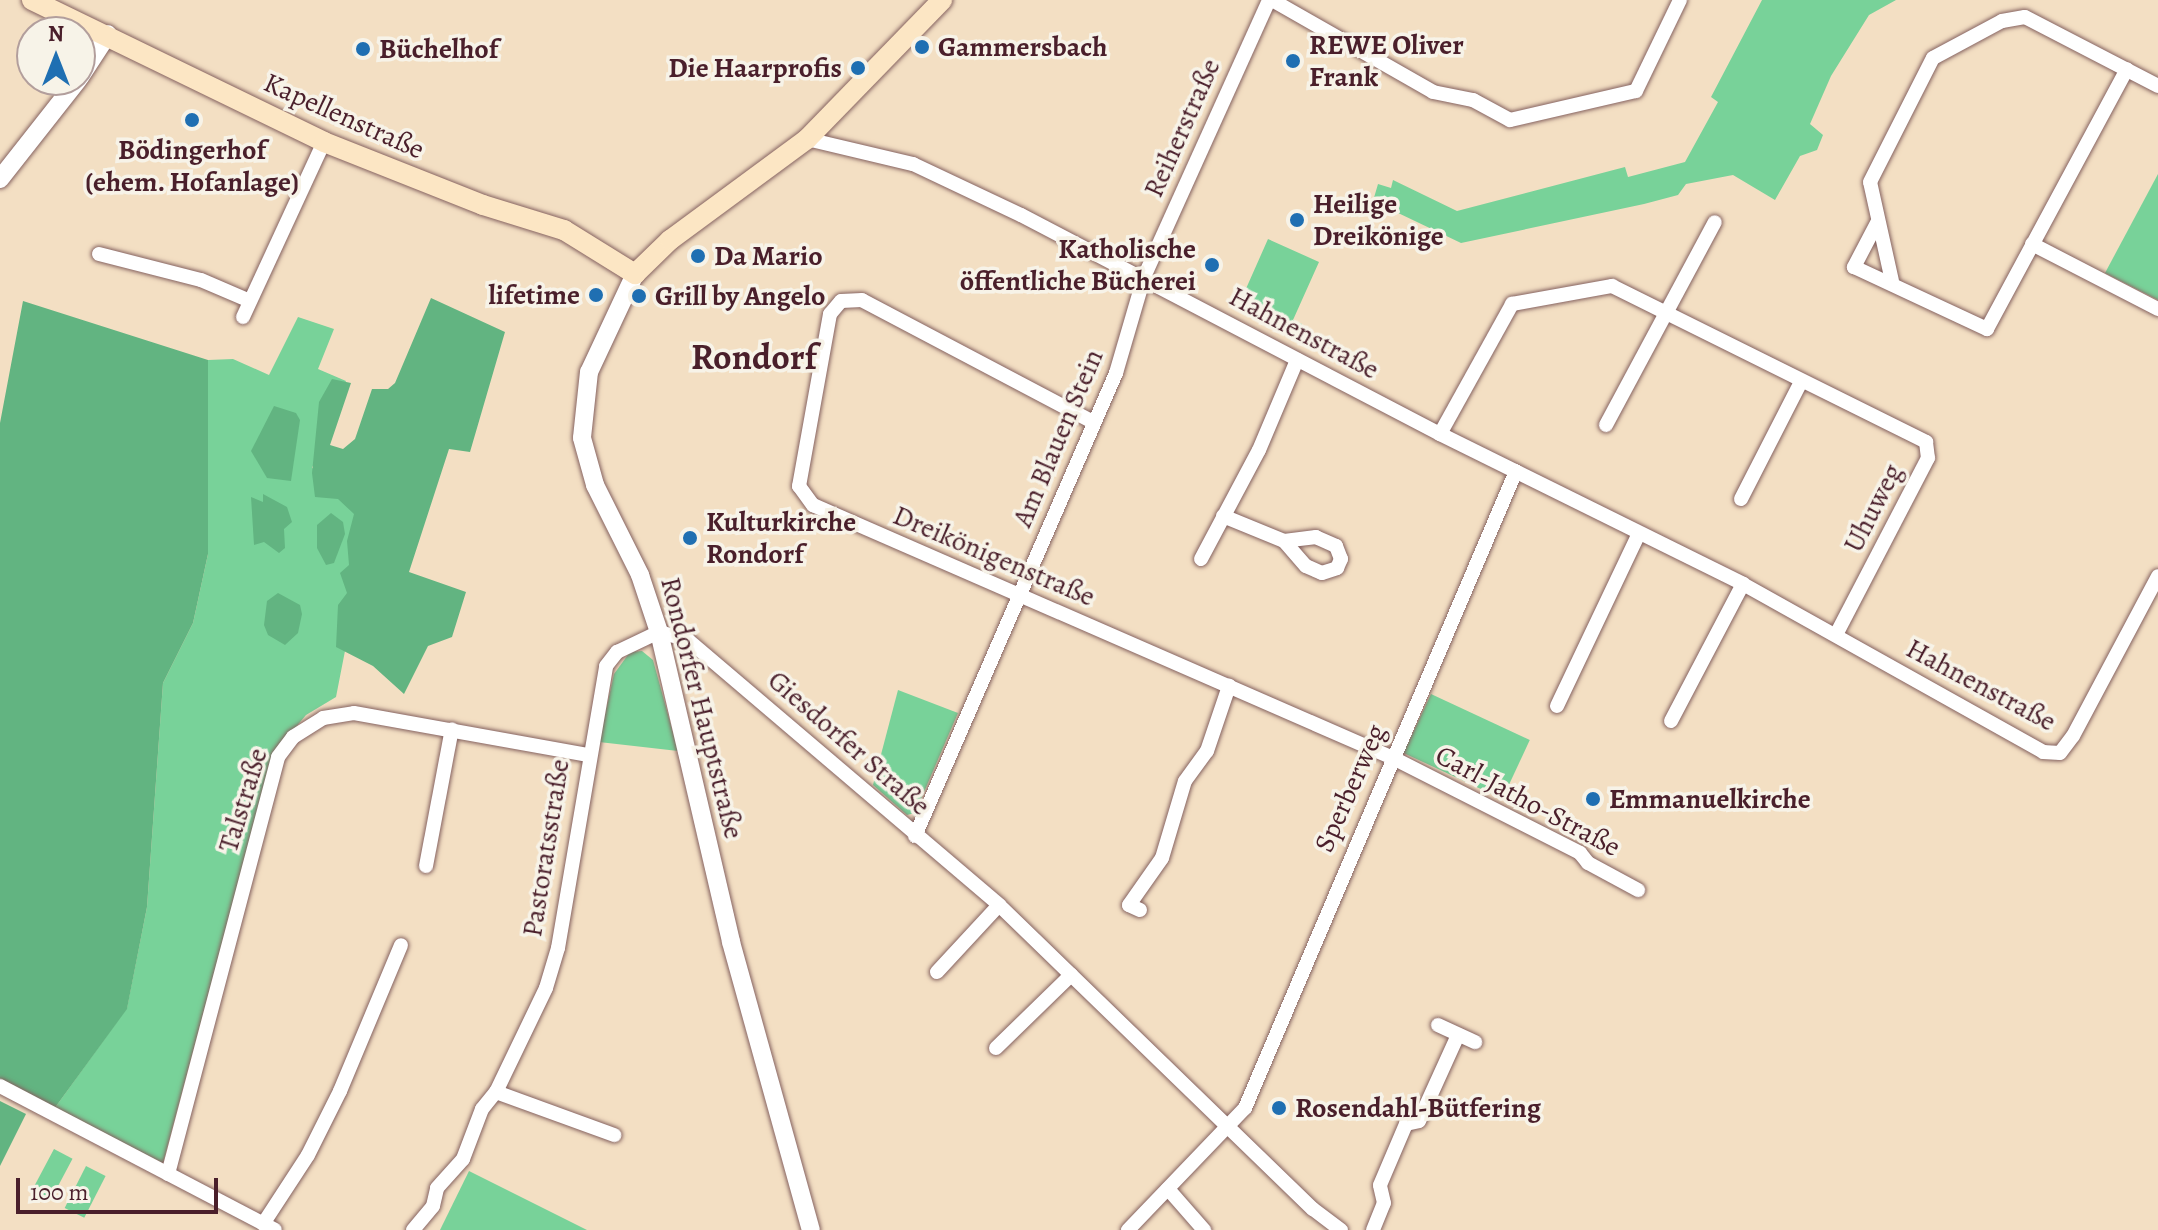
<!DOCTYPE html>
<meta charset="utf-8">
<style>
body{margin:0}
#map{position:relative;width:2158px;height:1230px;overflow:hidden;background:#f3dfc3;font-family:Alegreya,serif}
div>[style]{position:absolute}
.green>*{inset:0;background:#78d299;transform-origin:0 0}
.forest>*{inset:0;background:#62b481}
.roads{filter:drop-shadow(0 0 2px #856260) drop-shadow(0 0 2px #856260)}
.minor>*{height:14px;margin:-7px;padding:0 7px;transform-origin:7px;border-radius:7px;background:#fff}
.tertiary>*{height:18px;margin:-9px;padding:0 9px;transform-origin:9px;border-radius:9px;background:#fff}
.secondary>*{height:20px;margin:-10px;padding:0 10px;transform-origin:10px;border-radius:10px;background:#fce6c4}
.dots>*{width:22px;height:22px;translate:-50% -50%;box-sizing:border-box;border:4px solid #f7f3e8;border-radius:50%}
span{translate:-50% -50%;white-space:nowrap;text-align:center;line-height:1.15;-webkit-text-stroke:7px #f7f3e8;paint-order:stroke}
.poi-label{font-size:28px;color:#4a1f2b;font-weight:700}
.left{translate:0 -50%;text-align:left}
.right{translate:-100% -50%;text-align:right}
.street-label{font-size:28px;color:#4a1f2b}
.district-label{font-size:36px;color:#4a1f2b;font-weight:700}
.north{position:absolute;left:16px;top:16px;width:80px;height:80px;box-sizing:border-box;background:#f7f3e8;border:2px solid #b29e9c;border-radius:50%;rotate:0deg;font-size:22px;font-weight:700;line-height:32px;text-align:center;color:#4a1f2b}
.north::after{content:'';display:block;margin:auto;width:28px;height:36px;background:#1f6fb2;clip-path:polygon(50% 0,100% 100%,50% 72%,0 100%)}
.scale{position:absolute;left:16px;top:1178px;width:202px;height:36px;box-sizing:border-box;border:4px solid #4a1f2b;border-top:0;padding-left:10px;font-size:24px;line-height:28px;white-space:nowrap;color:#4a1f2b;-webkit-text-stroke:6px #f7f3e8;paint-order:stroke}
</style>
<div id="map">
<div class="green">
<div style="clip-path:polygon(1762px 0,1896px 0,1869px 15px,1831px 76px,1810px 124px,1823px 135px,1817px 150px,1800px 156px,1775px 200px,1733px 175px,1686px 184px,1678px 195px,1644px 204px,1461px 243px,1373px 201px,1378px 184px,1391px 188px,1393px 180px,1457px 211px,1625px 167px,1628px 177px,1685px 162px,1718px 102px,1711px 97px)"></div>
<div style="clip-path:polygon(2158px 174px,2158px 300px,2105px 273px)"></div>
<div style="clip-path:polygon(1268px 239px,1319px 262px,1293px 320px,1302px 324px,1298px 340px,1237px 309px)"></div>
<div style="clip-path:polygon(298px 317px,334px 329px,318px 369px,346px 381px,312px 468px,376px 492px,336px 697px,306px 715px,273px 754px,163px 1163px,54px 1109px,127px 1008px,147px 907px,163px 683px,193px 623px,208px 554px,208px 360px,233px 359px,269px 375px)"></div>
<div style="clip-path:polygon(642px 651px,653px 660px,678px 751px,599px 742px,614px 674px,630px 652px)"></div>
<div style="clip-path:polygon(898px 690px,958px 713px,915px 813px,907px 815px,873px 785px)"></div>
<div style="left:1431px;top:694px;width:109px;height:65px;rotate:25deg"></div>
<div style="left:54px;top:1149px;width:21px;height:47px;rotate:28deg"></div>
<div style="left:86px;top:1166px;width:22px;height:47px;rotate:27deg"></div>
<div style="clip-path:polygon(469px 1171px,587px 1230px,440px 1230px)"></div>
</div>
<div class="forest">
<div style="clip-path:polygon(431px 298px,505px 332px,470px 452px,449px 449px,409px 572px,466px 592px,452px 637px,428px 646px,404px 694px,373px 666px,336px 647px,338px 605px,347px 593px,340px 573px,349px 565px,347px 541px,354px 514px,338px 499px,315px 497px,312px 473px,319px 402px,332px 379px,351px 383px,330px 445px,343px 449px,355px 439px,372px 389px,388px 389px,395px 383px)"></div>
<div style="clip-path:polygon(23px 301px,208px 360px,208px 554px,193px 623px,163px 683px,147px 907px,127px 1009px,54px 1109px,0 1081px,0 423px)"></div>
<div style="clip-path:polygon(274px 406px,296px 413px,300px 420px,291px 481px,267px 478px,251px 451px)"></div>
<div style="clip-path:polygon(263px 494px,287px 507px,292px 522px,284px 529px,285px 548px,279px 553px,264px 542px,254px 545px,251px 497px,263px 502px)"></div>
<div style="clip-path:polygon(331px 513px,343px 522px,345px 534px,334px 563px,326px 565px,317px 548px,317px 525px)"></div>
<div style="clip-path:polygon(278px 593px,300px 605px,302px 614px,298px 633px,285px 645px,268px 635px,264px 625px,267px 601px)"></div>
<div style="clip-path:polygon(0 1101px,26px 1114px,0 1166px)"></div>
</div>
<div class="roads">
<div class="minor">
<div style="left:1272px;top:0;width:185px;rotate:29.7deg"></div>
<div style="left:1433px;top:92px;width:41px;rotate:11.3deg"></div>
<div style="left:1473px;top:100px;width:42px;rotate:28.4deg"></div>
<div style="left:1510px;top:120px;width:129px;rotate:-13deg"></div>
<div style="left:1636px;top:91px;width:101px;rotate:-64.2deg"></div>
<div style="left:807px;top:139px;width:109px;rotate:13.3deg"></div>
<div style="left:913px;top:164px;width:119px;rotate:25.3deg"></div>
<div style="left:1021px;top:215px;width:473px;rotate:27.6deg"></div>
<div style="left:1440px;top:434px;width:338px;rotate:26.3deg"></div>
<div style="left:1743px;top:584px;width:344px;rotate:29.2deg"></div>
<div style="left:2043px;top:752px;width:17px;rotate:3deg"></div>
<div style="left:2060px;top:753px;width:21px;rotate:-53deg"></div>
<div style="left:2073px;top:736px;width:181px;rotate:-62deg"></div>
<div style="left:1877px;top:223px;width:50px;rotate:117.6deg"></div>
<div style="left:1854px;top:267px;width:147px;rotate:25deg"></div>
<div style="left:1987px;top:329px;width:295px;rotate:-61.7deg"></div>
<div style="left:2032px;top:244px;width:142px;rotate:27.3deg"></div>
<div style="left:99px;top:254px;width:105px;rotate:14.3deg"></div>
<div style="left:201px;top:280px;width:53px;rotate:23.2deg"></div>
<div style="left:1892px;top:281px;width:101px;rotate:-102.5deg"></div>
<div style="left:1870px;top:182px;width:139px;rotate:-63.1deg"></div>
<div style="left:1933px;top:58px;width:78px;rotate:-28.2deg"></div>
<div style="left:2002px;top:21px;width:23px;rotate:-10deg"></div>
<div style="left:2025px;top:17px;width:150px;rotate:27.4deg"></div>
<div style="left:243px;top:317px;width:193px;rotate:-65.2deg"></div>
<div style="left:1093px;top:422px;width:261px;rotate:-152.2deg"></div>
<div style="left:862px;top:300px;width:21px;rotate:177deg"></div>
<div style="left:841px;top:301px;width:17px;rotate:130deg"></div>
<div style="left:830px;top:314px;width:175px;rotate:100.2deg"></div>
<div style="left:799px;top:486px;width:24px;rotate:54deg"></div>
<div style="left:813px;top:505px;width:633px;rotate:23.57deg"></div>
<div style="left:1393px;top:758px;width:210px;rotate:26.9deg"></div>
<div style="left:1580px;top:853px;width:13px;rotate:51deg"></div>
<div style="left:1588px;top:863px;width:57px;rotate:28.4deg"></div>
<div style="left:1606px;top:425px;width:230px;rotate:-61.8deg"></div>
<div style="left:1440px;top:434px;width:149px;rotate:-61deg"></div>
<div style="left:1512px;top:304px;width:102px;rotate:-10.2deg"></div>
<div style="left:1612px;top:286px;width:351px;rotate:26.4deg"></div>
<div style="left:1926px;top:442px;width:16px;rotate:83deg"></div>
<div style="left:1928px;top:458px;width:199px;rotate:117.5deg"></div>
<div style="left:1741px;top:499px;width:131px;rotate:-62.9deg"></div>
<div style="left:1223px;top:516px;width:66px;rotate:22.3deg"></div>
<div style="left:1284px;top:541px;width:33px;rotate:49deg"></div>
<div style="left:1306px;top:566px;width:17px;rotate:24deg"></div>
<div style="left:1322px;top:573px;width:16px;rotate:-18deg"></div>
<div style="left:1337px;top:568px;width:10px;rotate:-66deg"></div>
<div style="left:1341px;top:559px;width:14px;rotate:-111deg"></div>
<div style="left:1336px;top:546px;width:22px;rotate:-156deg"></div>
<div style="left:1316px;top:537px;width:32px;rotate:173deg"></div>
<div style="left:1201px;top:559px;width:123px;rotate:-62deg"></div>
<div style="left:1259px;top:450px;width:98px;rotate:-67.1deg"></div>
<div style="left:1557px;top:706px;width:191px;rotate:-64.6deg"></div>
<div style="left:1671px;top:721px;width:155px;rotate:-62.3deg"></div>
<div style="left:915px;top:836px;width:505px;rotate:-66.53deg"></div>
<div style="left:1116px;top:373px;width:100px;rotate:-73.7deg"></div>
<div style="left:1144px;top:277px;width:304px;rotate:-65.7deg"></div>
<div style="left:426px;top:866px;width:139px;rotate:-79.3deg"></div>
<div style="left:1140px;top:910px;width:12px;rotate:-156deg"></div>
<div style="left:1129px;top:905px;width:57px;rotate:-54.9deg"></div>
<div style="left:1162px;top:858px;width:80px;rotate:-73.4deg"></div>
<div style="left:1185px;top:781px;width:37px;rotate:-54deg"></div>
<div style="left:1207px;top:751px;width:69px;rotate:-71.3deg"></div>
<div style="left:937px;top:972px;width:91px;rotate:-47.2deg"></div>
<div style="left:1438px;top:1025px;width:41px;rotate:24.7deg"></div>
<div style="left:996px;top:1048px;width:105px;rotate:-44.2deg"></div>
<div style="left:0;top:1086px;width:310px;rotate:27.6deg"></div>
<div style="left:496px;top:1092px;width:126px;rotate:20deg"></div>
<div style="left:168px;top:1174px;width:431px;rotate:-75.2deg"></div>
<div style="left:278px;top:757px;width:25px;rotate:-53deg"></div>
<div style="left:293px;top:737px;width:36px;rotate:-32deg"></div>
<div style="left:323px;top:718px;width:31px;rotate:-9deg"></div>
<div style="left:354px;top:713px;width:237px;rotate:10.2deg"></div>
<div style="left:1168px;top:1189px;width:55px;rotate:48.7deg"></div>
<div style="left:263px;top:1224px;width:82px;rotate:-56.9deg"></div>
<div style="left:308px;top:1155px;width:72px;rotate:-63.4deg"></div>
<div style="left:340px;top:1091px;width:158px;rotate:-67.3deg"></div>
<div style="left:413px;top:1230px;width:31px;rotate:-50deg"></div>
<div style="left:433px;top:1206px;width:18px;rotate:-77deg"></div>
<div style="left:437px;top:1188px;width:39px;rotate:-48deg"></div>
<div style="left:463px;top:1159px;width:53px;rotate:-69.2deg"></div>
<div style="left:482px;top:1109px;width:22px;rotate:-51deg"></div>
<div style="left:496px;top:1092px;width:115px;rotate:-64.3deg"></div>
<div style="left:546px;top:988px;width:42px;rotate:-73.3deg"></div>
<div style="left:558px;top:948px;width:286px;rotate:-80.3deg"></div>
<div style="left:606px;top:666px;width:18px;rotate:-52deg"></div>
<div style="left:617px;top:652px;width:47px;rotate:-25.5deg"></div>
<div style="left:659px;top:632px;width:30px;rotate:15deg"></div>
<div style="left:688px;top:640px;width:409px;rotate:40.4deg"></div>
<div style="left:999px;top:905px;width:437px;rotate:44.1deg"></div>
<div style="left:1313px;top:1209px;width:35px;rotate:37deg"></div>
<div style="left:1128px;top:1230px;width:169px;rotate:-46.2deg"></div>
<div style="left:1245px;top:1108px;width:692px;rotate:-66.95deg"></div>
<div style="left:1373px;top:1230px;width:29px;rotate:-68deg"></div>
<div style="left:1384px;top:1203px;width:18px;rotate:-103deg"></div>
<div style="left:1380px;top:1185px;width:66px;rotate:-66.9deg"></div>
<div style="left:1406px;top:1124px;width:13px;rotate:-13deg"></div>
<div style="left:1419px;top:1121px;width:94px;rotate:-65.6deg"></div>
</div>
<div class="tertiary">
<div style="left:80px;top:77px;width:51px;rotate:-56.9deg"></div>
<div style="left:0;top:179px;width:126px;rotate:-51.8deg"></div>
<div style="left:635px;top:274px;width:108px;rotate:115.1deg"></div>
<div style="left:589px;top:372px;width:66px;rotate:96.1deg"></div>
<div style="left:582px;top:438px;width:49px;rotate:74.5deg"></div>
<div style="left:595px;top:485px;width:101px;rotate:63.4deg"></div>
<div style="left:640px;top:575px;width:60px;rotate:71.6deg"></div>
<div style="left:659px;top:632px;width:318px;rotate:76.9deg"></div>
<div style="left:731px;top:942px;width:299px;rotate:74.5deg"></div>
</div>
<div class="secondary">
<div style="left:32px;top:0;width:325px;rotate:25.9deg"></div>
<div style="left:324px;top:142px;width:171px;rotate:21.6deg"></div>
<div style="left:483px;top:205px;width:85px;rotate:17.2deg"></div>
<div style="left:564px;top:230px;width:84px;rotate:31.8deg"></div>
<div style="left:635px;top:274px;width:49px;rotate:-44.2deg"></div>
<div style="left:670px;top:240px;width:170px;rotate:-36.4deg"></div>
<div style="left:807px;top:139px;width:194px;rotate:-45.8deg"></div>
</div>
</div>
<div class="dots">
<div style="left:922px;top:47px;background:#1f6fb2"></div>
<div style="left:363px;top:49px;background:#1f6fb2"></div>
<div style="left:1293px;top:61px;background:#1f6fb2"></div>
<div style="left:858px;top:68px;background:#1f6fb2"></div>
<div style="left:192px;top:120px;background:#1f6fb2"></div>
<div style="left:1297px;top:220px;background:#1f6fb2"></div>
<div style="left:698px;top:256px;background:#1f6fb2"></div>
<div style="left:1212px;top:265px;background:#1f6fb2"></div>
<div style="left:596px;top:295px;background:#1f6fb2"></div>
<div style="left:639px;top:296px;background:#1f6fb2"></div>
<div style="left:690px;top:538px;background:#1f6fb2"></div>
<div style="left:1593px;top:799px;background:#1f6fb2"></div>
<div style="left:1279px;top:1108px;background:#1f6fb2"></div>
</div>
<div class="poi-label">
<span class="left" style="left:1309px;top:61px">REWE Oliver<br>Frank</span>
<span class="left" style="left:938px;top:47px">Gammersbach</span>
<span class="left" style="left:379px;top:49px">Büchelhof</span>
<span class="right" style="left:842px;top:68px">Die Haarprofis</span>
<span style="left:192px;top:166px">Bödingerhof<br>(ehem. Hofanlage)</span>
<span class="left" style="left:1313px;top:220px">Heilige<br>Dreikönige</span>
<span class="right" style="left:1196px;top:265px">Katholische<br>öffentliche Bücherei</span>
<span class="left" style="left:714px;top:256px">Da Mario</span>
<span class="right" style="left:580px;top:295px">lifetime</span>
<span class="left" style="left:655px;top:296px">Grill by Angelo</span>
<span class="left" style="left:706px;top:538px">Kulturkirche<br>Rondorf</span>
<span class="left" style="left:1609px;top:799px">Emmanuelkirche</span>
<span class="left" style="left:1295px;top:1108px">Rosendahl-Bütfering</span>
</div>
<div class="street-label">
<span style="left:344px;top:116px;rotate:24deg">Kapellenstraße</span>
<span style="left:1182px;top:128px;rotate:-66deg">Reiherstraße</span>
<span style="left:1304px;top:333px;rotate:28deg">Hahnenstraße</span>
<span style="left:1058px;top:438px;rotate:-67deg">Am Blauen Stein</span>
<span style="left:1873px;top:508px;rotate:-63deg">Uhuweg</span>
<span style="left:994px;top:556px;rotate:23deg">Dreikönigenstraße</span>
<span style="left:1981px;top:685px;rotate:28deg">Hahnenstraße</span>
<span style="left:702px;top:708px;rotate:76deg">Rondorfer Hauptstraße</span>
<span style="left:849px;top:743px;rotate:41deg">Giesdorfer Straße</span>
<span style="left:1350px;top:788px;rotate:-66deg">Sperberweg</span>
<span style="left:243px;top:800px;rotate:-73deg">Talstraße</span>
<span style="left:1528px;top:801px;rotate:28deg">Carl-Jatho-Straße</span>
<span style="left:546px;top:848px;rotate:-81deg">Pastoratsstraße</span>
</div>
<div class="district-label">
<span style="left:754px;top:357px">Rondorf</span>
</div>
<div class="north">N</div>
<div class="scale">100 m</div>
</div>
